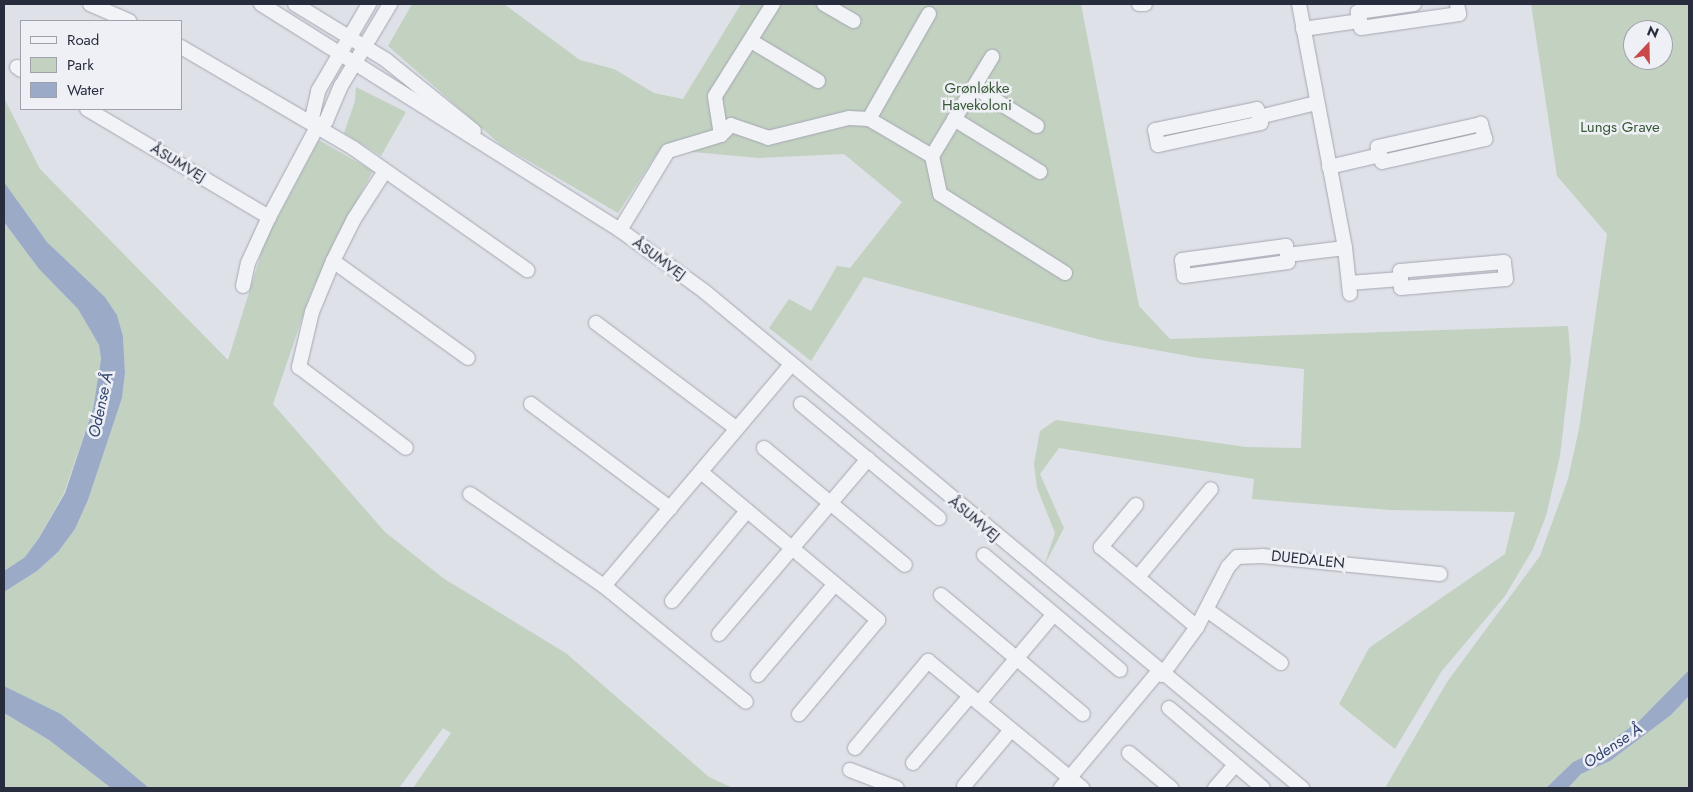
<!DOCTYPE html>
<meta charset="utf-8">
<style>
body{margin:0}
#map{position:relative;width:1693px;height:792px;overflow:hidden;background:#dfe1e8;font-family:Jost,sans-serif}
div>[style]{position:absolute}
.green>*{inset:0;background:#c2d1c0}
.water>*{inset:0;background:#9baac7}
.roads{filter:drop-shadow(0 0 1px #a4a7b2) drop-shadow(0 0 1px #a4a7b2)}
.minor>*{height:14px;margin:-7px;padding:0 7px;transform-origin:7px;border-radius:7px;background:#f2f3f6}
span{translate:-50% -50%;white-space:nowrap;text-align:center;line-height:1.15;-webkit-text-stroke:5px #eef0f5;paint-order:stroke}
.park-label{font-size:15px;color:#385936}
.street-label{font-size:15px;color:#282d3e}
.water-label{font-size:16px;color:#344771;font-style:italic}
.frame{position:absolute;inset:0;border:5px solid #282d3e;pointer-events:none}
.legend{position:absolute;left:20px;top:20px;width:162px;height:90px;box-sizing:border-box;background:#eef0f5;border:1px solid #9fa2ac;margin:0;padding:6px 9px;list-style:none;font-size:15px;color:#282d3e}
.legend li{display:flex;align-items:center;gap:10px;height:25px}
.legend b{width:25px;border:1px solid #9fa2ac}
.north{position:absolute;left:1623px;top:20px;width:50px;height:50px;box-sizing:border-box;background:#eef0f5;border:1px solid #9fa2ac;border-radius:50%;rotate:21deg;font-size:14px;font-weight:700;line-height:20px;text-align:center;color:#282d3e}
.north::after{content:'';display:block;margin:auto;width:18px;height:22px;background:#c94849;clip-path:polygon(50% 0,100% 100%,50% 72%,0 100%)}
</style>
<div id="map">
<div class="green">
<div style="clip-path:polygon(412px 4px,504px 4px,580px 60px,614px 69px,654px 93px,683px 99px,741px 4px,1081px 4px,1139px 306px,1170px 339px,1568px 326px,1571px 361px,1560px 456px,1546px 516px,1533px 549px,1505px 596px,1441px 672px,1395px 749px,1339px 704px,1369px 648px,1505px 554px,1515px 512px,1390px 510px,1252px 499px,1254px 479px,1059px 448px,1040px 474px,1064px 528px,1044px 566px,1055px 533px,1037px 488px,1034px 464px,1040px 431px,1056px 420px,1246px 447px,1301px 448px,1304px 369px,1199px 358px,1101px 340px,864px 277px,811px 361px,769px 328px,789px 299px,811px 311px,837px 266px,850px 268px,902px 202px,844px 154px,759px 158px,660px 149px,618px 213px,501px 145px,388px 46px)"></div>
<div style="clip-path:polygon(evenodd,1531px 4px,1689px 4px,1689px 670px,1639px 721px,1598px 750px,1573px 762px,1546px 788px,1385px 788px,1447px 682px,1540px 556px,1568px 479px,1579px 429px,1607px 234px,1557px 176px,1531px 4px,1633px 30px,1663px 30px,1663px 60px,1633px 60px,1633px 30px)"></div>
<div style="clip-path:polygon(356px 87px,406px 112px,381px 156px,344px 133px,355px 101px)"></div>
<div style="clip-path:polygon(4px 98px,40px 169px,228px 360px,265px 241px,319px 140px,373px 171px,335px 240px,310px 295px,273px 404px,385px 532px,443px 578px,567px 654px,709px 777px,733px 788px,413px 788px,451px 733px,443px 728px,399px 788px,149px 788px,61px 714px,4px 686px,4px 592px,37px 571px,58px 552px,75px 529px,88px 500px,122px 398px,125px 373px,123px 336px,117px 315px,105px 297px,47px 242px,4px 182px)"></div>
<div style="clip-path:polygon(4px 222px,39px 269px,78px 309px,99px 345px,101px 359px,93px 409px,64px 493px,39px 538px,25px 557px,4px 571px)"></div>
<div style="clip-path:polygon(1689px 696px,1689px 788px,1568px 788px,1581px 774px,1610px 761px,1671px 715px)"></div>
<div style="clip-path:polygon(4px 713px,49px 740px,111px 788px,4px 788px)"></div>
</div>
<div class="water">
<div style="clip-path:polygon(4px 182px,47px 242px,105px 297px,117px 315px,123px 336px,125px 373px,122px 398px,88px 500px,75px 529px,58px 552px,37px 571px,4px 592px,4px 571px,25px 557px,39px 538px,65px 493px,93px 409px,101px 359px,99px 345px,78px 309px,39px 269px,4px 222px)"></div>
<div style="clip-path:polygon(1689px 670px,1689px 696px,1671px 715px,1610px 761px,1581px 774px,1568px 788px,1546px 788px,1573px 762px,1598px 750px,1639px 721px)"></div>
<div style="clip-path:polygon(4px 686px,61px 714px,149px 788px,111px 788px,49px 740px,4px 713px)"></div>
</div>
<div class="roads">
<div class="minor">
<div style="left:90px;top:4px;width:43px;rotate:23.6deg"></div>
<div style="left:261px;top:4px;width:424px;rotate:32.2deg"></div>
<div style="left:620px;top:230px;width:104px;rotate:36deg"></div>
<div style="left:704px;top:291px;width:778px;rotate:39.73deg"></div>
<div style="left:295px;top:4px;width:107px;rotate:31.6deg"></div>
<div style="left:386px;top:60px;width:113px;rotate:38.9deg"></div>
<div style="left:824px;top:4px;width:34px;rotate:30deg"></div>
<div style="left:1139px;top:4px;width:6px"></div>
<div style="left:1299px;top:4px;width:248px;rotate:79.3deg"></div>
<div style="left:1345px;top:248px;width:46px;rotate:83.8deg"></div>
<div style="left:1414px;top:4px;width:57px;rotate:171.9deg"></div>
<div style="left:1358px;top:12px;width:16px;rotate:79deg"></div>
<div style="left:1361px;top:28px;width:99px;rotate:-8.1deg"></div>
<div style="left:1459px;top:14px;width:10px;rotate:-101deg"></div>
<div style="left:1303px;top:29px;width:58px;rotate:-8deg"></div>
<div style="left:751px;top:41px;width:78px;rotate:30.8deg"></div>
<div style="left:181px;top:47px;width:199px;rotate:30.4deg"></div>
<div style="left:353px;top:148px;width:213px;rotate:35deg"></div>
<div style="left:17px;top:67px;width:5px;rotate:37deg"></div>
<div style="left:974px;top:87px;width:74px;rotate:31.8deg"></div>
<div style="left:87px;top:109px;width:212px;rotate:30.7deg"></div>
<div style="left:1259px;top:117px;width:6px;rotate:72deg"></div>
<div style="left:1261px;top:123px;width:105px;rotate:167.9deg"></div>
<div style="left:1158px;top:145px;width:15px;rotate:-101deg"></div>
<div style="left:1155px;top:130px;width:104px;rotate:-11.6deg"></div>
<div style="left:1257px;top:109px;width:8px;rotate:76deg"></div>
<div style="left:1259px;top:117px;width:59px;rotate:-13.8deg"></div>
<div style="left:869px;top:119px;width:121px;rotate:-60.3deg"></div>
<div style="left:954px;top:119px;width:101px;rotate:31.6deg"></div>
<div style="left:317px;top:127px;width:10px;rotate:-119deg"></div>
<div style="left:312px;top:118px;width:28px;rotate:-77deg"></div>
<div style="left:318px;top:91px;width:101px;rotate:-59.6deg"></div>
<div style="left:721px;top:135px;width:39px;rotate:-99deg"></div>
<div style="left:715px;top:96px;width:109px;rotate:-57.8deg"></div>
<div style="left:932px;top:156px;width:39px;rotate:78deg"></div>
<div style="left:940px;top:194px;width:148px;rotate:32.3deg"></div>
<div style="left:1329px;top:167px;width:52px;rotate:-13.2deg"></div>
<div style="left:1380px;top:155px;width:7px;rotate:74deg"></div>
<div style="left:1382px;top:162px;width:106px;rotate:-12.6deg"></div>
<div style="left:1485px;top:139px;width:16px;rotate:-105deg"></div>
<div style="left:1481px;top:124px;width:106px;rotate:167.4deg"></div>
<div style="left:1378px;top:147px;width:8px;rotate:76deg"></div>
<div style="left:385px;top:171px;width:57px;rotate:122.9deg"></div>
<div style="left:354px;top:219px;width:47px;rotate:116.6deg"></div>
<div style="left:333px;top:261px;width:55px;rotate:112.4deg"></div>
<div style="left:312px;top:312px;width:57px;rotate:103.3deg"></div>
<div style="left:299px;top:367px;width:134px;rotate:37.1deg"></div>
<div style="left:620px;top:230px;width:92px;rotate:-58.7deg"></div>
<div style="left:668px;top:151px;width:55px;rotate:-16.8deg"></div>
<div style="left:721px;top:135px;width:14px;rotate:-45deg"></div>
<div style="left:731px;top:125px;width:39px;rotate:19deg"></div>
<div style="left:768px;top:138px;width:83px;rotate:-13.9deg"></div>
<div style="left:849px;top:118px;width:20px;rotate:3deg"></div>
<div style="left:869px;top:119px;width:73px;rotate:30.4deg"></div>
<div style="left:932px;top:156px;width:116px;rotate:-58.8deg"></div>
<div style="left:1287px;top:255px;width:7px;rotate:82deg"></div>
<div style="left:1288px;top:262px;width:105px;rotate:172.3deg"></div>
<div style="left:1184px;top:276px;width:16px;rotate:-97deg"></div>
<div style="left:1182px;top:260px;width:105px;rotate:-7.7deg"></div>
<div style="left:1286px;top:246px;width:9px;rotate:84deg"></div>
<div style="left:1287px;top:255px;width:58px;rotate:-6.9deg"></div>
<div style="left:333px;top:261px;width:166px;rotate:35.7deg"></div>
<div style="left:1349px;top:283px;width:52px;rotate:-4.4deg"></div>
<div style="left:1401px;top:279px;width:9px;rotate:90deg"></div>
<div style="left:1401px;top:288px;width:105px;rotate:-4.9deg"></div>
<div style="left:1506px;top:279px;width:17px;rotate:-97deg"></div>
<div style="left:1504px;top:262px;width:104px;rotate:175.1deg"></div>
<div style="left:1400px;top:271px;width:8px;rotate:83deg"></div>
<div style="left:243px;top:286px;width:24px;rotate:-78deg"></div>
<div style="left:248px;top:263px;width:51px;rotate:-65.5deg"></div>
<div style="left:269px;top:217px;width:102px;rotate:-61.9deg"></div>
<div style="left:317px;top:127px;width:11px;rotate:-34deg"></div>
<div style="left:326px;top:121px;width:38px;rotate:-67deg"></div>
<div style="left:341px;top:86px;width:96px;rotate:-59.1deg"></div>
<div style="left:596px;top:323px;width:176px;rotate:36.9deg"></div>
<div style="left:531px;top:404px;width:174px;rotate:36.8deg"></div>
<div style="left:801px;top:404px;width:179px;rotate:39.6deg"></div>
<div style="left:764px;top:448px;width:183px;rotate:39.7deg"></div>
<div style="left:701px;top:472px;width:231px;rotate:39.9deg"></div>
<div style="left:878px;top:620px;width:123px;rotate:130deg"></div>
<div style="left:470px;top:494px;width:163px;rotate:34.5deg"></div>
<div style="left:604px;top:586px;width:183px;rotate:39.2deg"></div>
<div style="left:1136px;top:505px;width:55px;rotate:129.8deg"></div>
<div style="left:1101px;top:547px;width:125px;rotate:39.8deg"></div>
<div style="left:984px;top:555px;width:178px;rotate:40.2deg"></div>
<div style="left:1138px;top:577px;width:114px;rotate:-50.3deg"></div>
<div style="left:604px;top:586px;width:288px;rotate:-49.8deg"></div>
<div style="left:941px;top:595px;width:185px;rotate:40deg"></div>
<div style="left:672px;top:601px;width:117px;rotate:-50.2deg"></div>
<div style="left:1207px;top:610px;width:91px;rotate:35.6deg"></div>
<div style="left:719px;top:634px;width:230px;rotate:-49.6deg"></div>
<div style="left:758px;top:675px;width:119px;rotate:-49.8deg"></div>
<div style="left:1162px;top:675px;width:59px;rotate:-53.9deg"></div>
<div style="left:1197px;top:627px;width:68px;rotate:-62.7deg"></div>
<div style="left:1228px;top:567px;width:13px;rotate:-48deg"></div>
<div style="left:1237px;top:557px;width:25px;rotate:-2deg"></div>
<div style="left:1262px;top:556px;width:179px;rotate:5.8deg"></div>
<div style="left:979px;top:703px;width:116px;rotate:-49.9deg"></div>
<div style="left:1169px;top:708px;width:123px;rotate:40.4deg"></div>
<div style="left:855px;top:748px;width:114px;rotate:-50deg"></div>
<div style="left:928px;top:661px;width:200px;rotate:39.5deg"></div>
<div style="left:1129px;top:753px;width:55px;rotate:39.8deg"></div>
<div style="left:913px;top:763px;width:88px;rotate:-49.6deg"></div>
<div style="left:850px;top:770px;width:50px;rotate:21deg"></div>
<div style="left:964px;top:786px;width:73px;rotate:-50deg"></div>
<div style="left:1061px;top:788px;width:151px;rotate:-50.1deg"></div>
<div style="left:1215px;top:788px;width:30px;rotate:-49deg"></div>
</div>
</div>
<div class="park-label">
<span style="left:977px;top:97px">Grønløkke<br>Havekoloni</span>
<span style="left:1620px;top:128px">Lungs Grave</span>
</div>
<div class="street-label">
<span style="left:178px;top:163px;rotate:31deg">ÅSUMVEJ</span>
<span style="left:659px;top:259px;rotate:36deg">ÅSUMVEJ</span>
<span style="left:974px;top:519px;rotate:40deg">ÅSUMVEJ</span>
<span style="left:1308px;top:560px;rotate:6deg">DUEDALEN</span>
</div>
<div class="water-label">
<span style="left:101px;top:405px;rotate:-78deg">Odense Å</span>
<span style="left:1613px;top:746px;rotate:-34deg">Odense Å</span>
</div>
<div class="frame"></div>
<ul class="legend">
<li><b style="height:6px;background:#f2f3f6"></b>Road</li>
<li><b style="height:14px;background:#c2d1c0"></b>Park</li>
<li><b style="height:14px;background:#9baac7"></b>Water</li>
</ul>
<div class="north">N</div>
</div>
